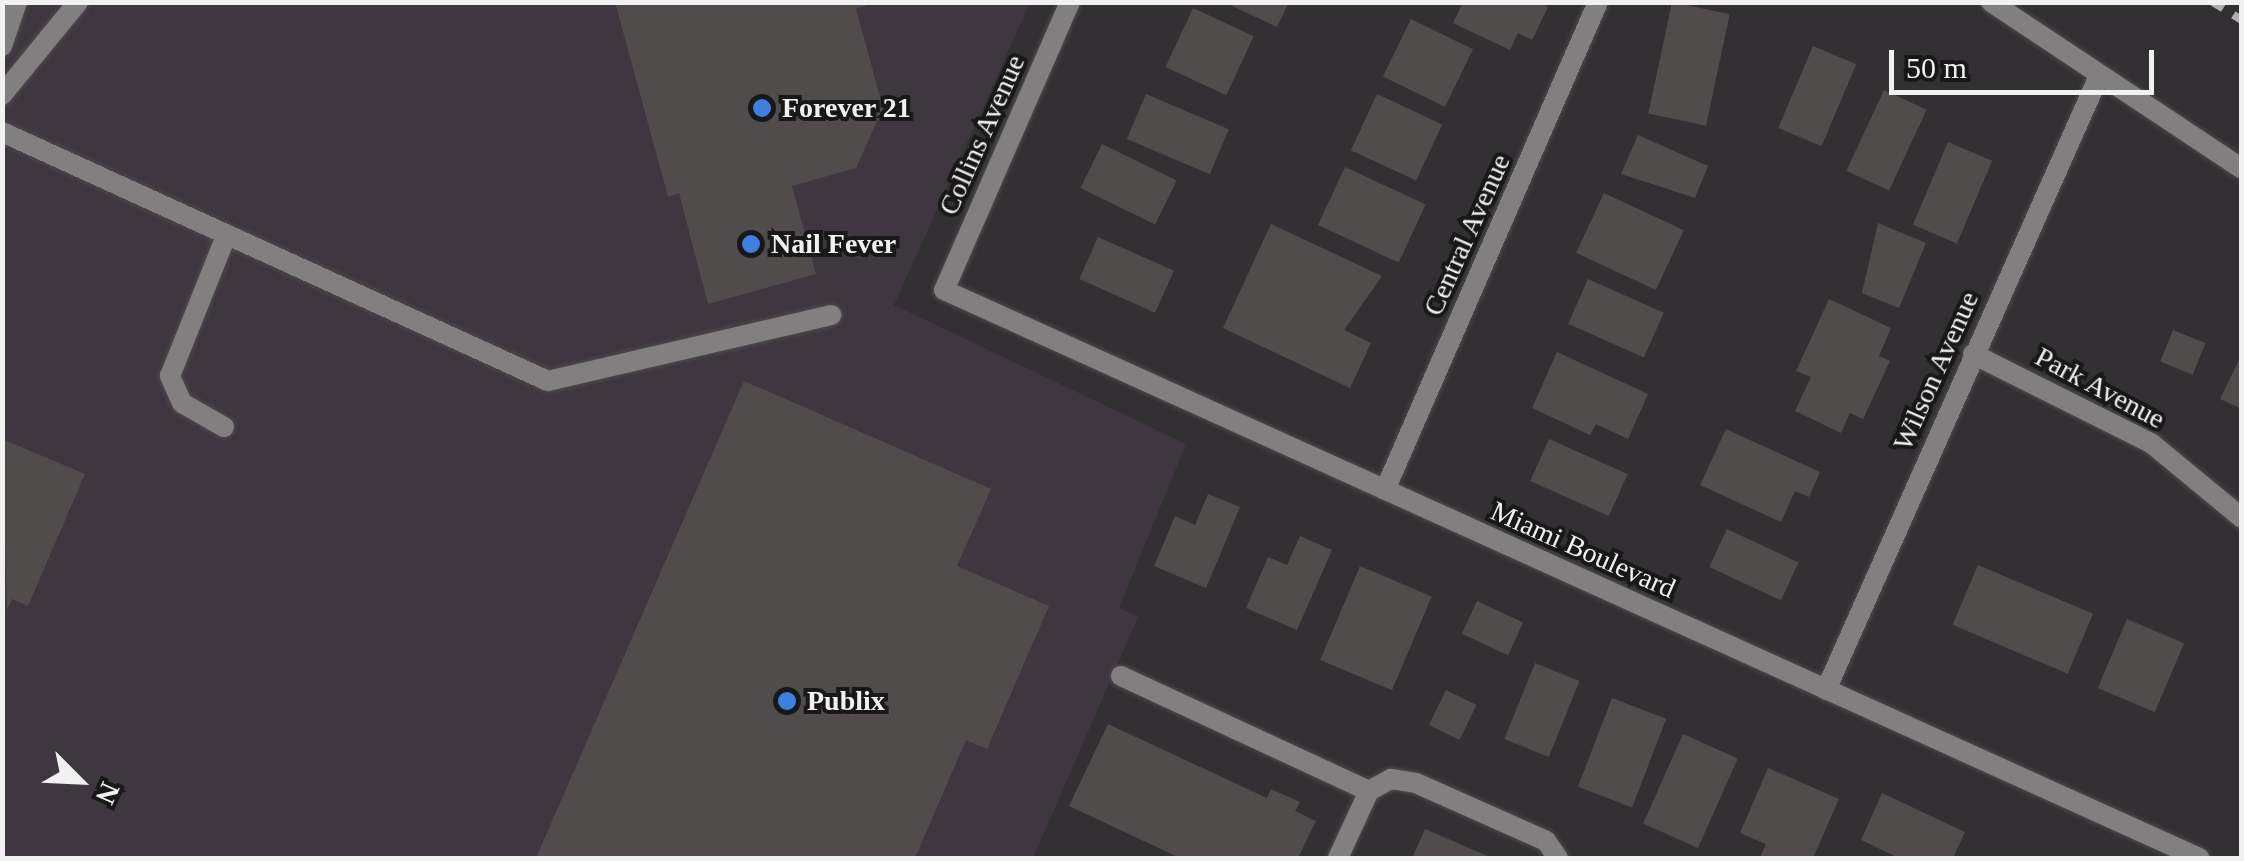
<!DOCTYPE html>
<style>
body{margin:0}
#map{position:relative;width:2244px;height:861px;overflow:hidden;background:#323032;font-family:"Times New Roman",serif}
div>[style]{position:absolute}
.built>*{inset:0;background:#3e373f}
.building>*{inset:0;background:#504c4b;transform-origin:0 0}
.roads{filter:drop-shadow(0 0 2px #4d4b4d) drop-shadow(0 0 2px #4d4b4d)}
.service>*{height:20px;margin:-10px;padding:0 10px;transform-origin:10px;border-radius:10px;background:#817f7f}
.minor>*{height:20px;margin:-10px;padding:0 10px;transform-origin:10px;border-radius:10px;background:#817f7f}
.tertiary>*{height:20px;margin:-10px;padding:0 10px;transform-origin:10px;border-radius:10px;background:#817f7f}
.rail>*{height:8px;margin-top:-4px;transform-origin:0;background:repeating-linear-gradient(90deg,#b0aeb0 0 12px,transparent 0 24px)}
.dots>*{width:28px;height:28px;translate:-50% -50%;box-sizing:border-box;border:5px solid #191819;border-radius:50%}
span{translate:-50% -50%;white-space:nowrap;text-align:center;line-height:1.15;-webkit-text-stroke:8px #191819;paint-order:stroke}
.poi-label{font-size:28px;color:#f2f1f2;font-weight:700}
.left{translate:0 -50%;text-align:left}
.street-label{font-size:28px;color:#f2f1f2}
.frame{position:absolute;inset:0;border:5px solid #f2f1f2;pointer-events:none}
.north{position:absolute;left:30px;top:731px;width:100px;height:100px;-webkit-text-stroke:8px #191819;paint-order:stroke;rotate:114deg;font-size:28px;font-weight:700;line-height:40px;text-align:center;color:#f2f1f2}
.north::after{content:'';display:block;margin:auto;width:35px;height:45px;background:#f2f1f2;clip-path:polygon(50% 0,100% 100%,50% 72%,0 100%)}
.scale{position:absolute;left:1889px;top:50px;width:265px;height:45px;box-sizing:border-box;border:5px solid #f2f1f2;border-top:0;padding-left:12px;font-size:30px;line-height:35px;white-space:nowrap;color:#f2f1f2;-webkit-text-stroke:8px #191819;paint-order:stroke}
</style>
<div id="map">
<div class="built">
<div style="clip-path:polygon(2px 3px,1030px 3px,894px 305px,1186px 444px,1119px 608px,1138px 617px,1033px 858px,3px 858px)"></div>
</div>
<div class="building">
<div style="clip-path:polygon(615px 2px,876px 2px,856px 9px,883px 108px,856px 168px,792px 186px,816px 274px,708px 304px,679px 193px,668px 197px)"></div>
<div style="clip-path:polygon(1224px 2px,1289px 2px,1277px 27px)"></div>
<div style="clip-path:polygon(1463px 2px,1539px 2px,1548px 7px,1532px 40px,1518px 33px,1510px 50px,1453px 23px)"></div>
<div style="left:1672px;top:2px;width:59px;height:114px;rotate:12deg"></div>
<div style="left:1193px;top:8px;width:67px;height:65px;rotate:25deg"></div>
<div style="left:1411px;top:19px;width:69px;height:64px;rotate:26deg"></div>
<div style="left:1813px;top:46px;width:47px;height:89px;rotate:23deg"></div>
<div style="left:1884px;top:90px;width:47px;height:89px;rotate:25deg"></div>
<div style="left:1146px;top:94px;width:90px;height:49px;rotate:23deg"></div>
<div style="left:1377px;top:94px;width:72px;height:62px;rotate:25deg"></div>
<div style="clip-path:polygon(1638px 135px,1708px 166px,1695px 198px,1621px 174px)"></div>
<div style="left:1948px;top:142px;width:48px;height:90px;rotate:23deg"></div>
<div style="left:1102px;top:144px;width:83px;height:49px;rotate:26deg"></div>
<div style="left:1345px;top:167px;width:89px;height:64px;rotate:25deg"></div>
<div style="left:1604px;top:193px;width:88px;height:66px;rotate:25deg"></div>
<div style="clip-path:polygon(1878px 223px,1926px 243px,1899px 308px,1862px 293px)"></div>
<div style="clip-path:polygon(1271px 224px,1382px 276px,1344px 330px,1371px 343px,1350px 388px,1223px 328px)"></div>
<div style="left:1098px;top:237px;width:83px;height:46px;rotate:24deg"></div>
<div style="left:1588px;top:279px;width:83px;height:49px;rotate:24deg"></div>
<div style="clip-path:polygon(1829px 299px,1891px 328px,1879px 356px,1890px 361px,1863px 419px,1850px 413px,1841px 433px,1795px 411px,1811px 377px,1796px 371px)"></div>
<div style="left:2173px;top:330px;width:35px;height:34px;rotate:22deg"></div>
<div style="clip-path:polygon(1557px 352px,1648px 394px,1628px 439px,1596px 424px,1590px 435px,1532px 408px)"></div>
<div style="clip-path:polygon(2242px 354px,2242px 409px,2220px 399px)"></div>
<div style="clip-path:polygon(744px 381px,991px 489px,957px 566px,1049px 606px,987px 749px,966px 740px,915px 858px,536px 858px)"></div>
<div style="clip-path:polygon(1726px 429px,1820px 472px,1809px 497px,1795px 491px,1781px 522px,1700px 485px)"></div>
<div style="clip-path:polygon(2px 439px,85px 474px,28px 606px,12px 599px,7px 610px)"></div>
<div style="left:1549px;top:439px;width:86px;height:46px;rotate:24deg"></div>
<div style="clip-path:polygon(1208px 494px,1240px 507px,1206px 588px,1154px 566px,1175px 516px,1195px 525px)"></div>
<div style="left:1727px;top:529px;width:79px;height:42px;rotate:25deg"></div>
<div style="clip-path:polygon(1300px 536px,1332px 550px,1297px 630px,1246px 608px,1268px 557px,1287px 565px)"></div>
<div style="left:1978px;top:565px;width:125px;height:65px;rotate:23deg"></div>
<div style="left:1360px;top:566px;width:78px;height:102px;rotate:23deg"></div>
<div style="left:1477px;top:601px;width:51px;height:36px;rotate:25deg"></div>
<div style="left:2127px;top:619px;width:62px;height:75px;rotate:23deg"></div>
<div style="left:1535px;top:663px;width:48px;height:82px;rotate:22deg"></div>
<div style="left:1446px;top:690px;width:34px;height:39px;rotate:26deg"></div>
<div style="left:1612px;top:698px;width:58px;height:95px;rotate:21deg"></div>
<div style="clip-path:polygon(1108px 724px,1267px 798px,1271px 789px,1300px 802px,1295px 811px,1316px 821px,1298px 858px,1180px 858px,1069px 806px)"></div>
<div style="left:1683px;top:734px;width:60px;height:98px;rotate:24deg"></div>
<div style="clip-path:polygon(1768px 768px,1839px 799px,1813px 858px,1760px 858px,1766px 844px,1740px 833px)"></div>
<div style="clip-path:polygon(1882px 793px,1965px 832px,1953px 858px,1899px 858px,1861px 840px)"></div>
<div style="clip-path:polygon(1425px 829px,1492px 858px,1412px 858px)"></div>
</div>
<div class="roads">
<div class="service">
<div style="left:2px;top:46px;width:46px;rotate:-71.2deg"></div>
<div style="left:2px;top:95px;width:120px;rotate:-50.7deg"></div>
<div style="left:2px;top:132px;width:600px;rotate:24.52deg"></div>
<div style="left:548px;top:381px;width:291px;rotate:-13.1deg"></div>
<div style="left:224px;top:427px;width:48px;rotate:-150.3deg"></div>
<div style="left:182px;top:403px;width:30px;rotate:-114deg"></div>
<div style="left:170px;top:376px;width:151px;rotate:-68.2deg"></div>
<div style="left:1121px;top:676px;width:273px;rotate:24.9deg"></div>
<div style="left:1369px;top:791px;width:25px;rotate:-29deg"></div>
<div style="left:1391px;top:779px;width:25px;rotate:9deg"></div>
<div style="left:1416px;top:783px;width:142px;rotate:24deg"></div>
<div style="left:1546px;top:841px;width:21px;rotate:55deg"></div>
</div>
<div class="minor">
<div style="left:1070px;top:2px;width:314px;rotate:113.6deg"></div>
<div style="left:944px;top:290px;width:1378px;rotate:24.35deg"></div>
<div style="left:1973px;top:354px;width:199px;rotate:26.6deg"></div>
<div style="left:2151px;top:443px;width:118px;rotate:39.5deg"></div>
<div style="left:1385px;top:490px;width:532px;rotate:-66.42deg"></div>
<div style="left:1826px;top:690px;width:672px;rotate:-66.03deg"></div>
<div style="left:1338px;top:858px;width:74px;rotate:-65.2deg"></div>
</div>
<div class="tertiary">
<div style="left:1991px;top:2px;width:301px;rotate:33.6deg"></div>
</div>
</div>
<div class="rail">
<div style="left:2213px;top:2px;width:34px;rotate:32deg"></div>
</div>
<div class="dots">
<div style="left:762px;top:108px;background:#3f7fe0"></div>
<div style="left:751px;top:244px;background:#3f7fe0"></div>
<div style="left:787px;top:701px;background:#3f7fe0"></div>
</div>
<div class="poi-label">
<span class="left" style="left:782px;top:108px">Forever 21</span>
<span class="left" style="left:771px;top:244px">Nail Fever</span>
<span class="left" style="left:807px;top:701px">Publix</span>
</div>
<div class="street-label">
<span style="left:982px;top:135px;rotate:-66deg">Collins Avenue</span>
<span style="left:1467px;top:235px;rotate:-66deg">Central Avenue</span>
<span style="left:1936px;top:371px;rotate:-66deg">Wilson Avenue</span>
<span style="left:2100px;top:388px;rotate:28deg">Park Avenue</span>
<span style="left:1583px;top:550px;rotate:24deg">Miami Boulevard</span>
</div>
<div class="frame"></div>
<div class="north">N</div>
<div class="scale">50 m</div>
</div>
